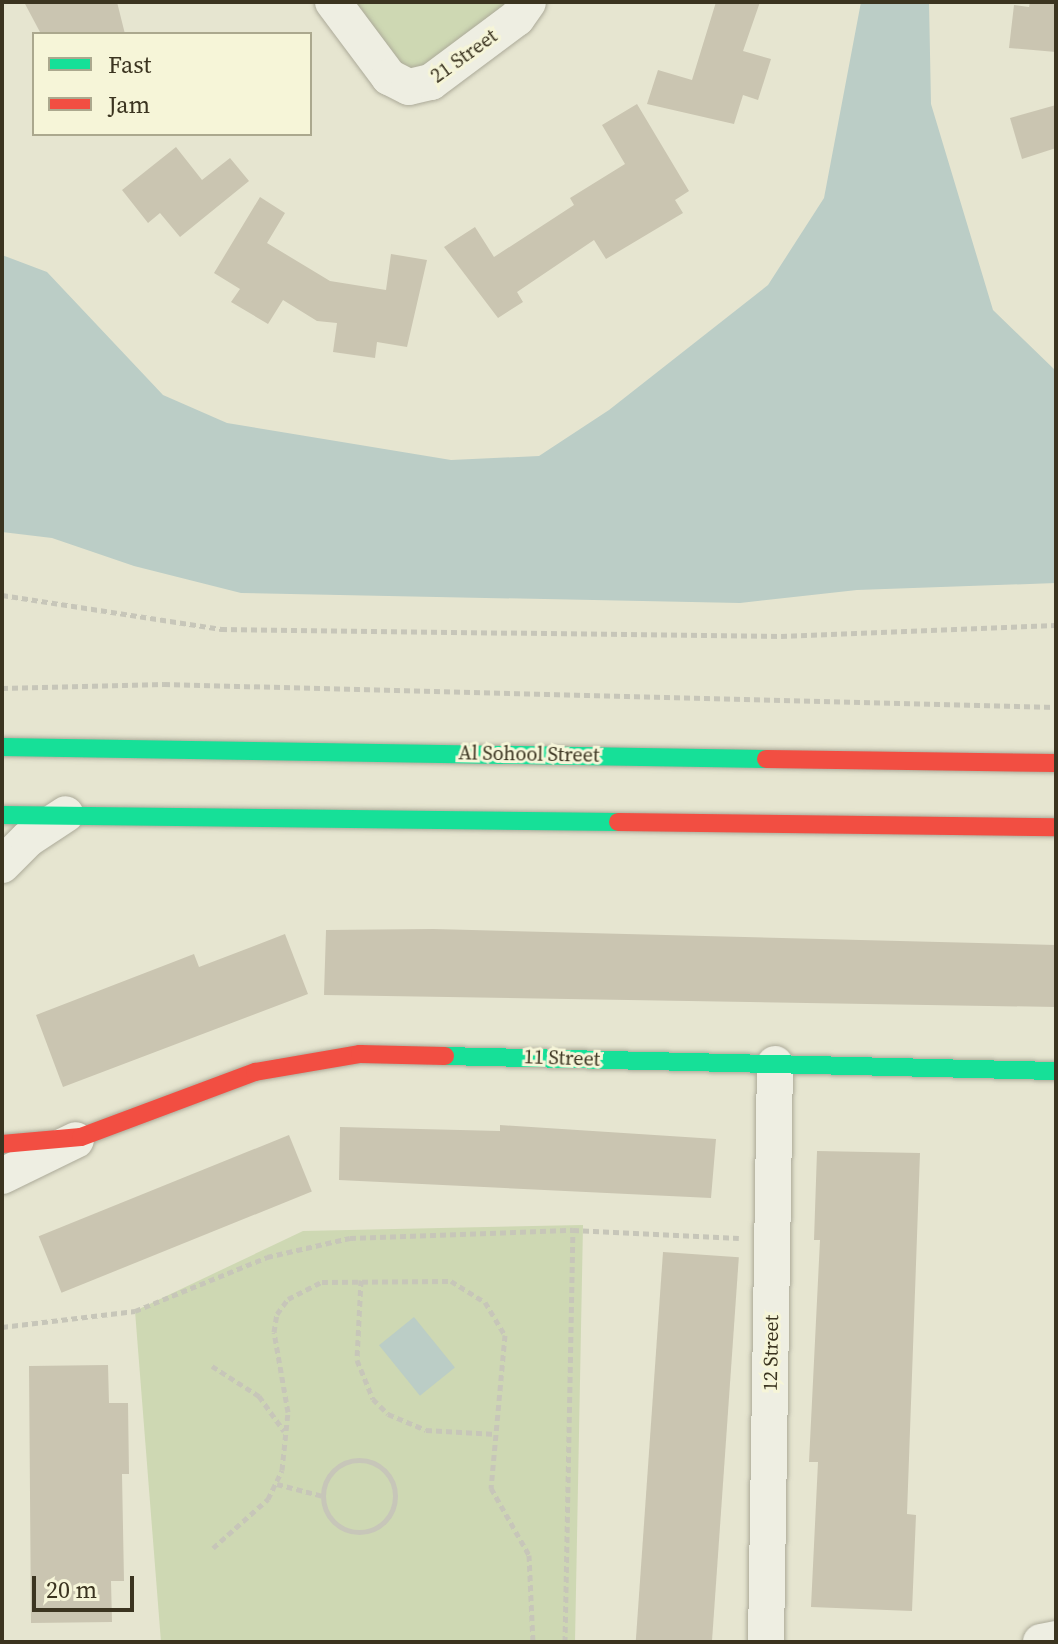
<!DOCTYPE html>
<style>
body{margin:0}
#map{position:relative;width:1058px;height:1644px;overflow:hidden;background:#e6e5d0;font-family:"Source Serif 4",serif}
div>[style]{position:absolute}
.green>*{inset:0;background:#ced8b3}
.water>*{inset:0;background:#bbcdc6;transform-origin:0 0}
.building>*{inset:0;background:#cac5b1;transform-origin:0 0}
.path>*{height:5px;margin-top:-2.5px;transform-origin:0;background:repeating-linear-gradient(90deg,#c7c6b9 0 6px,transparent 0 10px)}
.path>.ring{margin:-2.5px;padding:0;box-sizing:content-box;background:none;border:5px solid #c7c6b9;border-radius:50%}
.roads{filter:drop-shadow(0 0 2px #acaa99) drop-shadow(0 0 2px #acaa99)}
.street>*{height:36px;margin:-18px;padding:0 18px;transform-origin:18px;border-radius:18px;background:#eeeee2}
.fast>*{height:18px;margin:-9px;padding:0 9px;transform-origin:9px;border-radius:9px;background:#16e098}
.jam>*{height:18px;margin:-9px;padding:0 9px;transform-origin:9px;border-radius:9px;background:#f24e42}
span{translate:-50% -50%;white-space:nowrap;text-align:center;line-height:1.15;-webkit-text-stroke:6px #f6f5d8;paint-order:stroke}
.street-label{font-size:20px;color:#3b3420}
.frame{position:absolute;inset:0;border:4px solid #3b3420;pointer-events:none}
.legend{position:absolute;left:32px;top:32px;width:280px;height:104px;box-sizing:border-box;background:#f6f5d8;border:2px solid #aba88e;margin:0;padding:10px 14px;list-style:none;font-size:24px;color:#3b3420}
.legend li{display:flex;align-items:center;gap:16px;height:40px}
.legend b{width:40px;border:2px solid #aba88e}
.scale{position:absolute;left:32px;top:1576px;width:102px;height:36px;box-sizing:border-box;border:4px solid #3b3420;border-top:0;padding-left:10px;font-size:24px;line-height:28px;white-space:nowrap;color:#3b3420;-webkit-text-stroke:6px #f6f5d8;paint-order:stroke}
</style>
<div id="map">
<div class="green">
<div style="clip-path:polygon(344px 2px,507px 2px,426px 68px,401px 70px)"></div>
<div style="clip-path:polygon(583px 1225px,575px 1642px,161px 1642px,135px 1311px,303px 1231px)"></div>
</div>
<div class="water">
<div style="clip-path:polygon(861px 2px,929px 2px,931px 104px,993px 310px,1056px 371px,1056px 583px,857px 590px,740px 603px,241px 593px,134px 566px,52px 538px,2px 532px,2px 255px,47px 272px,163px 395px,227px 423px,451px 460px,539px 456px,609px 410px,768px 285px,824px 198px)"></div>
<div style="left:414px;top:1317px;width:65px;height:45px;rotate:51deg"></div>
</div>
<div class="building">
<div style="clip-path:polygon(24px 2px,117px 2px,125px 34px,41px 34px)"></div>
<div style="clip-path:polygon(716px 2px,760px 2px,743px 51px,771px 59px,758px 100px,743px 95px,734px 124px,647px 104px,658px 70px,692px 80px)"></div>
<div style="clip-path:polygon(1030px 2px,1056px 2px,1056px 52px,1009px 48px,1014px 5px,1029px 7px)"></div>
<div style="clip-path:polygon(637px 104px,689px 191px,675px 200px,683px 213px,606px 259px,594px 240px,517px 292px,523px 302px,498px 318px,444px 247px,475px 227px,494px 257px,574px 205px,570px 198px,625px 164px,602px 125px)"></div>
<div style="clip-path:polygon(1056px 105px,1056px 148px,1022px 159px,1010px 118px)"></div>
<div style="clip-path:polygon(176px 147px,202px 180px,230px 158px,249px 181px,180px 237px,160px 213px,148px 223px,122px 190px)"></div>
<div style="clip-path:polygon(260px 197px,285px 213px,267px 243px,330px 281px,386px 290px,391px 254px,427px 260px,407px 347px,377px 342px,375px 358px,333px 352px,337px 323px,317px 321px,283px 300px,268px 324px,231px 302px,240px 289px,214px 273px)"></div>
<div style="clip-path:polygon(433px 929px,1056px 945px,1056px 1007px,324px 995px,326px 930px)"></div>
<div style="clip-path:polygon(285px 934px,308px 994px,63px 1087px,36px 1015px,194px 954px,199px 967px)"></div>
<div style="clip-path:polygon(500px 1125px,716px 1139px,711px 1198px,339px 1180px,340px 1127px,500px 1131px)"></div>
<div style="left:289px;top:1135px;width:61px;height:270px;rotate:68deg"></div>
<div style="clip-path:polygon(817px 1151px,920px 1153px,907px 1514px,916px 1515px,912px 1611px,811px 1607px,818px 1462px,809px 1462px,820px 1240px,814px 1240px)"></div>
<div style="left:663px;top:1252px;width:76px;height:390px;rotate:4deg"></div>
<div style="clip-path:polygon(108px 1365px,109px 1403px,128px 1403px,129px 1474px,122px 1474px,124px 1581px,111px 1581px,112px 1622px,31px 1623px,29px 1366px)"></div>
</div>
<div class="path">
<div style="left:2px;top:595px;width:222px;rotate:8.8deg"></div>
<div style="left:221px;top:629px;width:560px;rotate:0.72deg"></div>
<div style="left:781px;top:636px;width:275px;rotate:-2.3deg"></div>
<div style="left:2px;top:688px;width:162px;rotate:-1.4deg"></div>
<div style="left:164px;top:684px;width:892px;rotate:1.48deg"></div>
<div style="left:361px;top:1280px;width:80px;rotate:92.9deg"></div>
<div style="left:357px;top:1360px;width:42px;rotate:67.7deg"></div>
<div style="left:373px;top:1399px;width:21px;rotate:45deg"></div>
<div style="left:388px;top:1414px;width:41px;rotate:22.8deg"></div>
<div style="left:426px;top:1430px;width:70px;rotate:3.3deg"></div>
<div style="left:2px;top:1327px;width:134px;rotate:-6.9deg"></div>
<div style="left:135px;top:1311px;width:143px;rotate:-22.2deg"></div>
<div style="left:267px;top:1257px;width:85px;rotate:-12.9deg"></div>
<div style="left:350px;top:1238px;width:223px;rotate:-2.1deg"></div>
<div style="left:573px;top:1230px;width:166px;rotate:2.8deg"></div>
<div style="left:212px;top:1366px;width:56px;rotate:32.6deg"></div>
<div style="left:259px;top:1396px;width:43px;rotate:54.5deg"></div>
<div class="ring" style="left:323px;top:1460px;width:67px;height:67px"></div>
<div style="left:277px;top:1484px;width:48px;rotate:14.6deg"></div>
<div style="left:213px;top:1548px;width:74px;rotate:-41.7deg"></div>
<div style="left:268px;top:1499px;width:32px;rotate:-64deg"></div>
<div style="left:282px;top:1470px;width:58px;rotate:-84.1deg"></div>
<div style="left:288px;top:1412px;width:81px;rotate:-99.9deg"></div>
<div style="left:274px;top:1332px;width:18px;rotate:-81deg"></div>
<div style="left:277px;top:1314px;width:19px;rotate:-54deg"></div>
<div style="left:288px;top:1299px;width:38px;rotate:-27deg"></div>
<div style="left:322px;top:1282px;width:129px;rotate:-0.4deg"></div>
<div style="left:451px;top:1281px;width:40px;rotate:32deg"></div>
<div style="left:485px;top:1302px;width:39px;rotate:59deg"></div>
<div style="left:505px;top:1335px;width:154px;rotate:95.2deg"></div>
<div style="left:491px;top:1488px;width:77px;rotate:60.4deg"></div>
<div style="left:529px;top:1555px;width:87px;rotate:87.4deg"></div>
<div style="left:565px;top:1642px;width:412px;rotate:-88.9deg"></div>
</div>
<div class="roads">
<div class="street">
<div style="left:333px;top:2px;width:94px;rotate:53.3deg"></div>
<div style="left:389px;top:77px;width:22px;rotate:27deg"></div>
<div style="left:409px;top:87px;width:23px;rotate:-13deg"></div>
<div style="left:431px;top:82px;width:107px;rotate:-36.7deg"></div>
<div style="left:517px;top:18px;width:19px;rotate:-55deg"></div>
<div style="left:2px;top:865px;width:37px;rotate:-45deg"></div>
<div style="left:28px;top:839px;width:45px;rotate:-33.3deg"></div>
<div style="left:2px;top:1176px;width:82px;rotate:-25.9deg"></div>
<div style="left:766px;top:1642px;width:578px;rotate:-89.11deg"></div>
<div style="left:1041px;top:1642px;width:15px;rotate:-11deg"></div>
</div>
<div class="fast">
<div style="left:2px;top:747px;width:764px;rotate:0.9deg"></div>
<div style="left:2px;top:815px;width:616px;rotate:0.65deg"></div>
<div style="left:445px;top:1056px;width:611px;rotate:1.41deg"></div>
</div>
<div class="jam">
<div style="left:766px;top:759px;width:290px;rotate:0.8deg"></div>
<div style="left:618px;top:822px;width:438px;rotate:0.7deg"></div>
<div style="left:2px;top:1144px;width:79px;rotate:-5.1deg"></div>
<div style="left:81px;top:1137px;width:186px;rotate:-20.5deg"></div>
<div style="left:255px;top:1072px;width:107px;rotate:-9.7deg"></div>
<div style="left:360px;top:1054px;width:85px;rotate:1.3deg"></div>
</div>
</div>
<div class="street-label">
<span style="left:464px;top:56px;rotate:-36deg">21 Street</span>
<span style="left:529px;top:754px;rotate:1deg">Al Sohool Street</span>
<span style="left:562px;top:1058px;rotate:2deg">11 Street</span>
<span style="left:771px;top:1353px;rotate:-89deg">12 Street</span>
</div>
<div class="frame"></div>
<ul class="legend">
<li><b style="height:10px;background:#16e098"></b>Fast</li>
<li><b style="height:10px;background:#f24e42"></b>Jam</li>
</ul>
<div class="scale">20 m</div>
</div>
